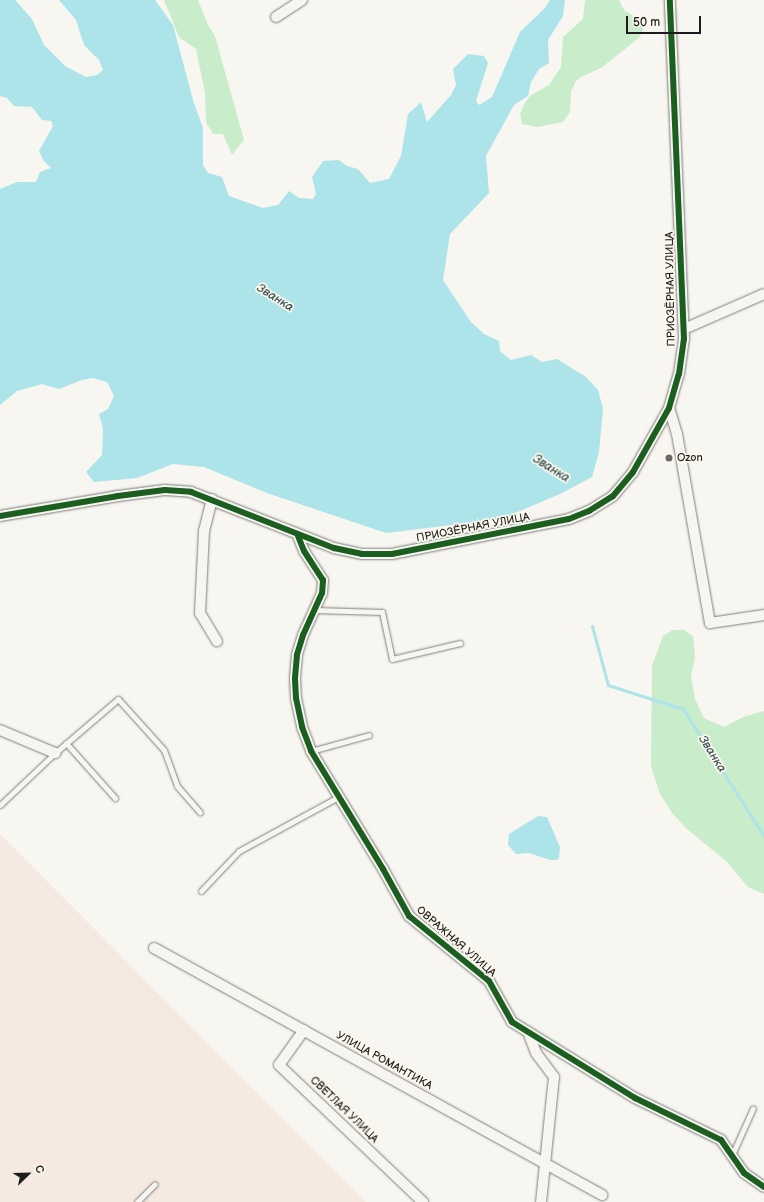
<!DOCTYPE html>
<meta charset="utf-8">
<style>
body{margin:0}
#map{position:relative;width:764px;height:1202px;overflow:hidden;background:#f8f6f0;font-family:"Balsamiq Sans",sans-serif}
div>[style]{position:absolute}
.built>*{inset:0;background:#f6e9e1}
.green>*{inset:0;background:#c9eccb}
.water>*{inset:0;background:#ace4e9}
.stream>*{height:3px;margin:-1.5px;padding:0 1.5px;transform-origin:1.5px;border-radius:1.5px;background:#ace4e9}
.roads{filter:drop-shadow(0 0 1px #7f7e7b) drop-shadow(0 0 1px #7f7e7b)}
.lane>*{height:5px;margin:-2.5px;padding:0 2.5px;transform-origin:2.5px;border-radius:2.5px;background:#f6f5f1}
.street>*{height:10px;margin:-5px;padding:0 5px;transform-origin:5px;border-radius:5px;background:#f6f5f1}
.cycleway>*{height:6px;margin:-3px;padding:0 3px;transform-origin:3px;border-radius:3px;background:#1b5e20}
.dots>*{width:11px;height:11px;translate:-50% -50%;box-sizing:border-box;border:2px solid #fbf7ec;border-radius:50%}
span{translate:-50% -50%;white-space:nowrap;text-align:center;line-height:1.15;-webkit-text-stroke:3.5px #fbf7ec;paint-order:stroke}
.street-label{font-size:11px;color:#1c1c1c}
.poi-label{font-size:11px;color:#1c1c1c}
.left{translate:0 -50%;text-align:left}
.water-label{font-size:12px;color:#3d5659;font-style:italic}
.north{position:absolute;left:8px;top:1154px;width:40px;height:40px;-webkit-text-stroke:3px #fbf7ec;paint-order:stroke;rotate:67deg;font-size:11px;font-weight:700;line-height:16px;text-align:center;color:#1c1c1c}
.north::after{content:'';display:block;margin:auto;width:14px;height:18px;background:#1c1c1c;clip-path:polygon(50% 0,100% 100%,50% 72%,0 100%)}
.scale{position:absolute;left:626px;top:16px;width:75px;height:18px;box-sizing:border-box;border:2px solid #1c1c1c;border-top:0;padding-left:5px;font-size:12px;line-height:14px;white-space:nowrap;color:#1c1c1c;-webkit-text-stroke:3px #fbf7ec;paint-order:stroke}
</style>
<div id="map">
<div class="built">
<div style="clip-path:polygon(0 834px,286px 1122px,366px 1202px,0 1202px)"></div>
</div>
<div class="green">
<div style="clip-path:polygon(164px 0,198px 0,208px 25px,215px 36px,244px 140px,232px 155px,223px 134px,213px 134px,206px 122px,205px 93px,196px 49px,179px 37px)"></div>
<div style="clip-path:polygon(585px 0,619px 0,624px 10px,642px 21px,644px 26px,640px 37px,601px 68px,581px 77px,576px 81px,571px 91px,570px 112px,563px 122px,537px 127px,522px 124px,520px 114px,524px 104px,530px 96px,549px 85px,561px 67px,563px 37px,583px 19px)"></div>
<div style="clip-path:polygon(672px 630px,684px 630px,693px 636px,695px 658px,691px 676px,695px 699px,704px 718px,724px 727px,743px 717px,764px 711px,764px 894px,748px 887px,726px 861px,687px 829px,672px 813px,660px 794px,651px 766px,652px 666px,663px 636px)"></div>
</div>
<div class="water">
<div style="clip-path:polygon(0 0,15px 0,32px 19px,44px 45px,65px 66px,86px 77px,97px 75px,103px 70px,99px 60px,84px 45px,76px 20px,59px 0,155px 0,173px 25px,193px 100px,203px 128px,203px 165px,208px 173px,222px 177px,229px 196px,263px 208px,278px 205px,289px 191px,299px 198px,313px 199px,316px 194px,312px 177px,323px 161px,339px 160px,347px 166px,358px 169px,370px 183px,389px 179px,401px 156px,408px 114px,421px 102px,427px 122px,451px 95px,456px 85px,453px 69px,468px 54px,484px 56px,488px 63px,476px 101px,479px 105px,492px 97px,520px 32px,544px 9px,550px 0,565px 0,563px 16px,548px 40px,549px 63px,539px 69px,531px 82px,528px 96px,514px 105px,486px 156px,489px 193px,450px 234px,443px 280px,471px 322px,484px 334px,499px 341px,500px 351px,511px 360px,531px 355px,542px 362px,557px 359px,586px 377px,598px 390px,603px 409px,599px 452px,592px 477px,560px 494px,501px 519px,386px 533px,267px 493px,204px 467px,173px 464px,137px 478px,94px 482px,86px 472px,102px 455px,103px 429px,99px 414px,108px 409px,114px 396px,107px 382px,93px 378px,82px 380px,59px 389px,42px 384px,17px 391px,0 405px,0 189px,17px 182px,36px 182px,40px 172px,51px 168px,43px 160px,39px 151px,53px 126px,51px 121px,42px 120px,32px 107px,14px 106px,7px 98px,0 96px)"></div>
<div style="clip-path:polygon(538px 816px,547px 817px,560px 847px,559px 858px,556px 860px,550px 860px,529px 853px,516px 854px,508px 845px,509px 834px)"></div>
</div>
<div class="stream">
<div style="left:592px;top:626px;width:61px;rotate:74.8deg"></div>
<div style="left:608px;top:685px;width:79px;rotate:17.7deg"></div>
<div style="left:683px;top:709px;width:151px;rotate:57.5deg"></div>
</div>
<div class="roads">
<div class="lane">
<div style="left:315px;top:610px;width:67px;rotate:1.7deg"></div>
<div style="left:382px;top:612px;width:48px;rotate:78deg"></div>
<div style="left:392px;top:659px;width:70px;rotate:-13.2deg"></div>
<div style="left:66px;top:743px;width:74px;rotate:48.3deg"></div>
<div style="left:311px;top:751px;width:60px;rotate:-15.4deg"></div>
<div style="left:0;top:805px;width:76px;rotate:-43.4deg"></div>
<div style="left:55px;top:753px;width:83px;rotate:-40.6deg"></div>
<div style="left:118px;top:699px;width:69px;rotate:48deg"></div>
<div style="left:164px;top:750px;width:38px;rotate:70deg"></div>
<div style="left:177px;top:786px;width:35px;rotate:49deg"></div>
<div style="left:201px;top:891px;width:55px;rotate:-46.5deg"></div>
<div style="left:239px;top:851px;width:115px;rotate:-28.6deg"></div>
<div style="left:732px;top:1155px;width:51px;rotate:-65.9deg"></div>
<div style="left:137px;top:1202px;width:25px;rotate:-45deg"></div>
</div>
<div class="street">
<div style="left:276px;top:17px;width:31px;rotate:-33deg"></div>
<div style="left:684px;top:329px;width:87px;rotate:-23.6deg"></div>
<div style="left:669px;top:408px;width:27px;rotate:73deg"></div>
<div style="left:677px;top:434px;width:192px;rotate:80.1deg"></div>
<div style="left:710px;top:623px;width:55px;rotate:-8.4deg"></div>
<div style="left:212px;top:499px;width:33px;rotate:104deg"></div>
<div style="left:204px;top:531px;width:82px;rotate:92.8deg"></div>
<div style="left:200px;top:613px;width:33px;rotate:59deg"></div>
<div style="left:0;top:516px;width:120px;rotate:-9.6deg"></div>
<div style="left:118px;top:496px;width:47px;rotate:-7.3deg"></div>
<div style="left:165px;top:490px;width:26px;rotate:4deg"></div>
<div style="left:191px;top:492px;width:154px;rotate:21.4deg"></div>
<div style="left:334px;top:548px;width:29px;rotate:12deg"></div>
<div style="left:362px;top:554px;width:30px"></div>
<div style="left:392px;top:554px;width:180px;rotate:-11.2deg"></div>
<div style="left:569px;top:519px;width:22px;rotate:-22deg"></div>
<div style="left:589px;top:511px;width:28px;rotate:-32deg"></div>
<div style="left:613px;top:496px;width:31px;rotate:-50deg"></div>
<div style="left:633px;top:472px;width:73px;rotate:-60.6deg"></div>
<div style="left:669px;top:408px;width:35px;rotate:-74deg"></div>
<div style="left:679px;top:374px;width:35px;rotate:-82deg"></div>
<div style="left:684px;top:339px;width:339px;rotate:-92.4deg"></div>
<div style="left:298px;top:536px;width:16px;rotate:68deg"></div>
<div style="left:304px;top:551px;width:35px;rotate:57deg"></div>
<div style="left:323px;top:580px;width:13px;rotate:94deg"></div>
<div style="left:322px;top:593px;width:46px;rotate:114.3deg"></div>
<div style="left:303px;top:635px;width:21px;rotate:107deg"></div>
<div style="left:297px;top:655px;width:24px;rotate:95deg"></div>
<div style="left:295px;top:679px;width:19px;rotate:87deg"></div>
<div style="left:296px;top:698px;width:30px;rotate:78deg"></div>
<div style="left:302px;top:727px;width:26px;rotate:69deg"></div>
<div style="left:311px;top:751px;width:138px;rotate:58.6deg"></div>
<div style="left:383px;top:869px;width:54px;rotate:61deg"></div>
<div style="left:409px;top:916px;width:103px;rotate:39.1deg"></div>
<div style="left:489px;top:981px;width:47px;rotate:60.7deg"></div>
<div style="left:512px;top:1022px;width:145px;rotate:31.7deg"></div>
<div style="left:635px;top:1098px;width:96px;rotate:26deg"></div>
<div style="left:721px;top:1140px;width:40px;rotate:55.1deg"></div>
<div style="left:744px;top:1173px;width:24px;rotate:35deg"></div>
<div style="left:0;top:730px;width:60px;rotate:22.7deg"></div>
<div style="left:154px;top:948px;width:512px;rotate:28.87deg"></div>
<div style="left:304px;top:1030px;width:43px;rotate:125.5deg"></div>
<div style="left:279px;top:1065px;width:199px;rotate:43.6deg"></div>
<div style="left:528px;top:1032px;width:22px;rotate:69deg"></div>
<div style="left:536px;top:1053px;width:30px;rotate:53deg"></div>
<div style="left:554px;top:1077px;width:126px;rotate:95.9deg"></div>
</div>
</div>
<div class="cycleway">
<div style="left:0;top:516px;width:120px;rotate:-9.6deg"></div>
<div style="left:118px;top:496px;width:47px;rotate:-7.3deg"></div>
<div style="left:165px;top:490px;width:26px;rotate:4deg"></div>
<div style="left:191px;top:492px;width:154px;rotate:21.4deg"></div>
<div style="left:334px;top:548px;width:29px;rotate:12deg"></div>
<div style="left:362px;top:554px;width:30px"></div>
<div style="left:392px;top:554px;width:180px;rotate:-11.2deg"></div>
<div style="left:569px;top:519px;width:22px;rotate:-22deg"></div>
<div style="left:589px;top:511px;width:28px;rotate:-32deg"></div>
<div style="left:613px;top:496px;width:31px;rotate:-50deg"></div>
<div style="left:633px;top:472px;width:73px;rotate:-60.6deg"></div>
<div style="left:669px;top:408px;width:35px;rotate:-74deg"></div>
<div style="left:679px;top:374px;width:35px;rotate:-82deg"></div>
<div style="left:684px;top:339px;width:339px;rotate:-92.4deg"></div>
<div style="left:298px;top:536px;width:16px;rotate:68deg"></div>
<div style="left:304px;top:551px;width:35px;rotate:57deg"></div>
<div style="left:323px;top:580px;width:13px;rotate:94deg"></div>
<div style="left:322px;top:593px;width:46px;rotate:114.3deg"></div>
<div style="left:303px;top:635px;width:21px;rotate:107deg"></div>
<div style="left:297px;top:655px;width:24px;rotate:95deg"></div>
<div style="left:295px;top:679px;width:19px;rotate:87deg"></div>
<div style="left:296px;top:698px;width:30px;rotate:78deg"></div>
<div style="left:302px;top:727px;width:26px;rotate:69deg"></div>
<div style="left:311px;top:751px;width:138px;rotate:58.6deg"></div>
<div style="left:383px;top:869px;width:54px;rotate:61deg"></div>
<div style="left:409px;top:916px;width:103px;rotate:39.1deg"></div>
<div style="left:489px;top:981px;width:47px;rotate:60.7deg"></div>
<div style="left:512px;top:1022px;width:145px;rotate:31.7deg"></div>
<div style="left:635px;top:1098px;width:96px;rotate:26deg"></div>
<div style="left:721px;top:1140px;width:40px;rotate:55.1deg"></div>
<div style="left:744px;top:1173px;width:24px;rotate:35deg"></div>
</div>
<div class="dots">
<div style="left:669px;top:458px;background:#696866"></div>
</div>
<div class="street-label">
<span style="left:671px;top:289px;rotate:-91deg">ПРИОЗЁРНАЯ УЛИЦА</span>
<span style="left:473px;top:528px;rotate:-11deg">ПРИОЗЁРНАЯ УЛИЦА</span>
<span style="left:456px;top:942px;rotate:41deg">ОВРАЖНАЯ УЛИЦА</span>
<span style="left:384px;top:1061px;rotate:29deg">УЛИЦА РОМАНТИКА</span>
<span style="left:344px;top:1110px;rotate:44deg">СВЕТЛАЯ УЛИЦА</span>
</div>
<div class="poi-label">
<span class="left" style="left:677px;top:458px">Ozon</span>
</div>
<div class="water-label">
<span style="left:275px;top:298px;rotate:32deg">Званка</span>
<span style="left:551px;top:469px;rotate:32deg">Званка</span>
<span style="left:712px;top:754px;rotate:58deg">Званка</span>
</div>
<div class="north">С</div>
<div class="scale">50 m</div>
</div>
